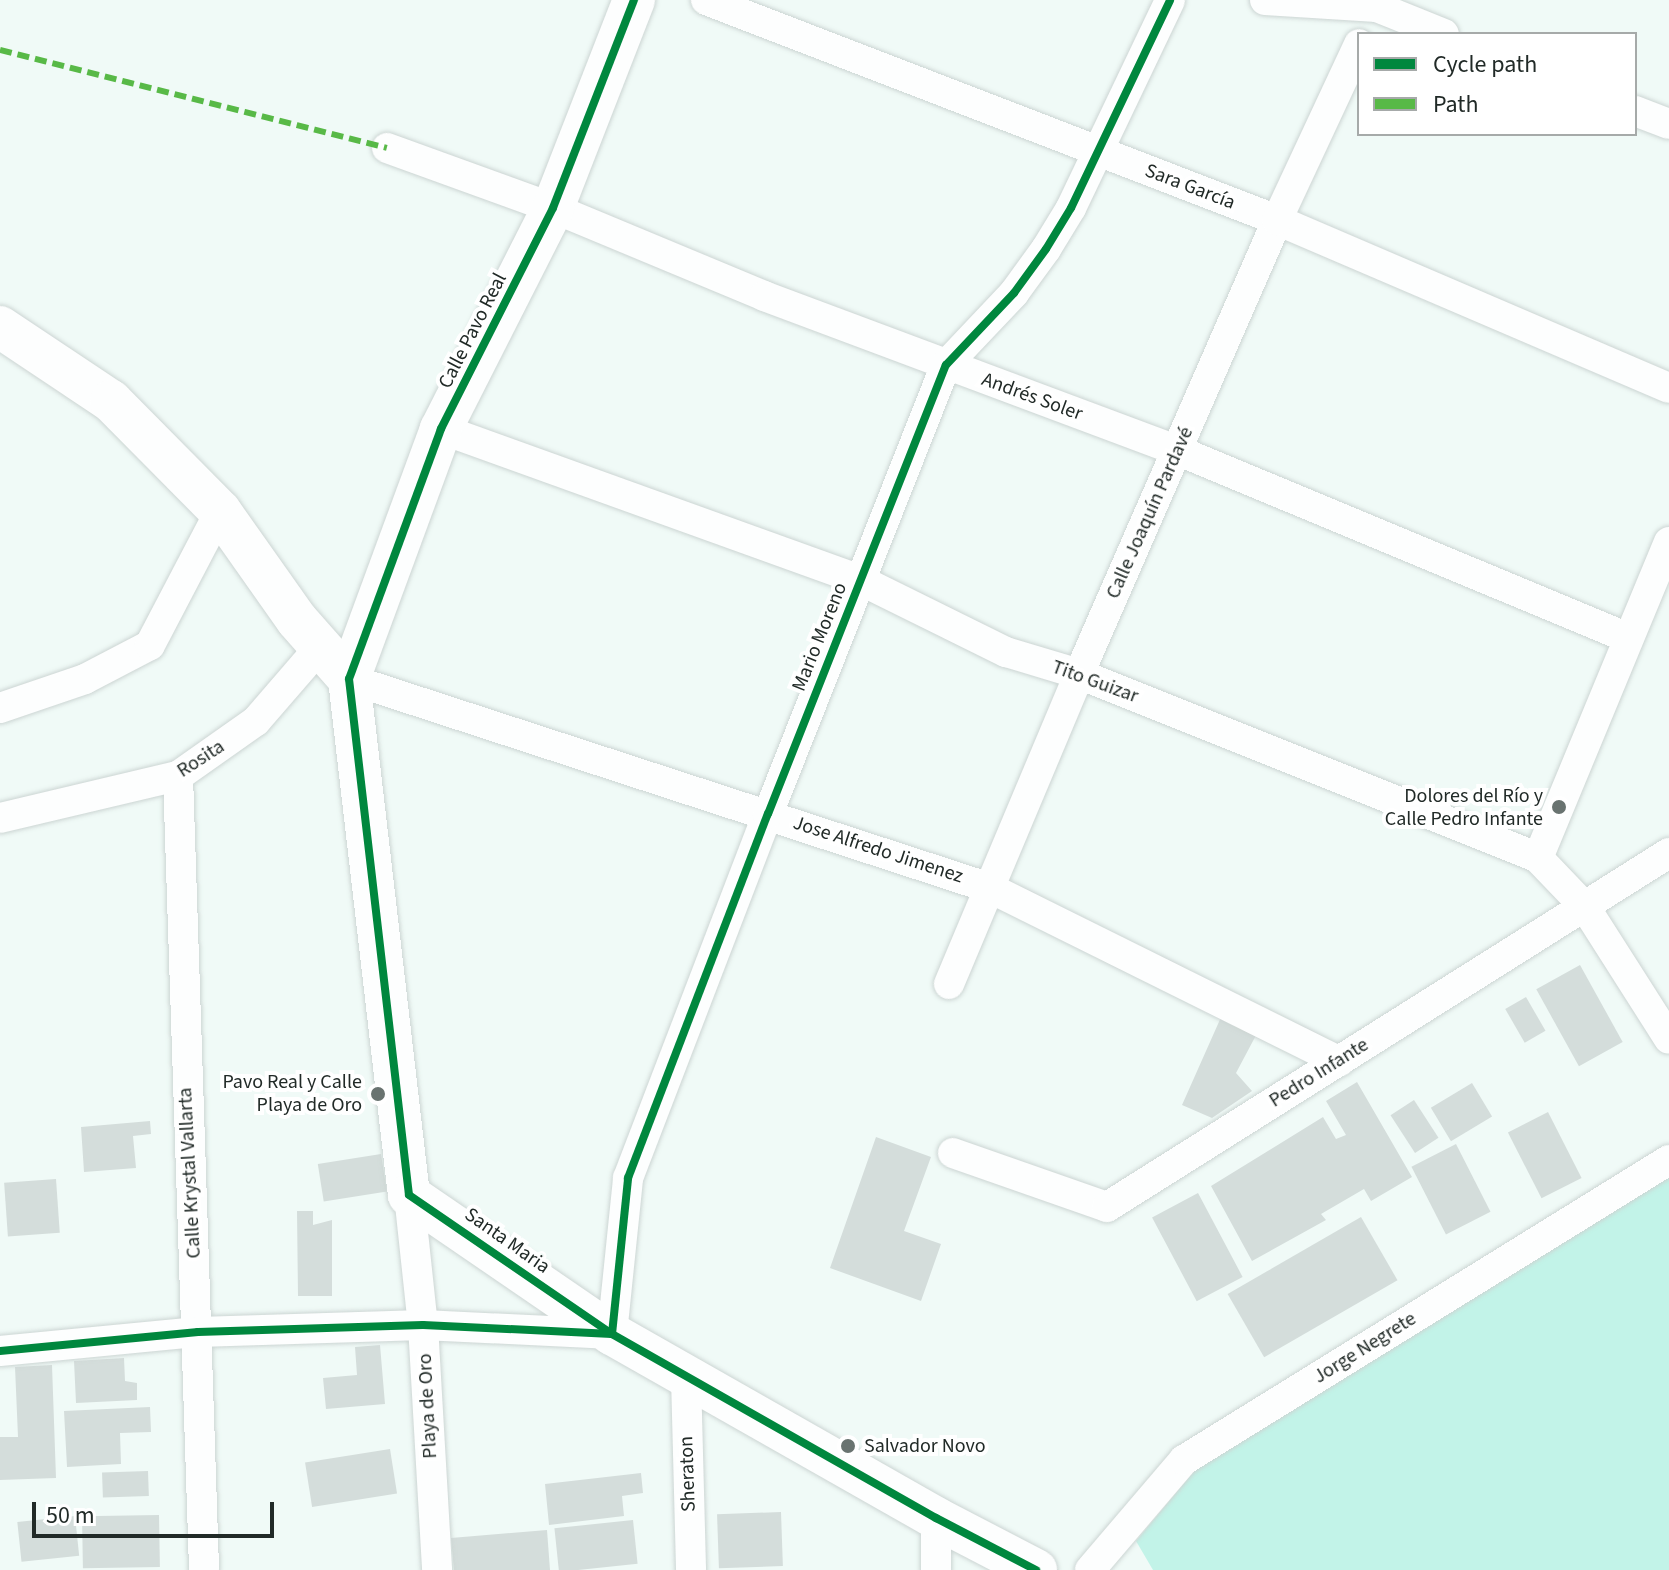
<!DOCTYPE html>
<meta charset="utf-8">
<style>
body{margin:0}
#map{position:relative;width:1669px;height:1570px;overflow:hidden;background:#f0faf7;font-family:"Source Sans 3",sans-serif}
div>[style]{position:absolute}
.green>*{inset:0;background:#c2f3e8}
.building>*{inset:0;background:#d4dddb;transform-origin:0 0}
.roads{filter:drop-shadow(0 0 2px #ccd5d3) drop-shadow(0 0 2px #ccd5d3)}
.street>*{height:30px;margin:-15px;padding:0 15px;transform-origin:15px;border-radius:15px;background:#fdfefe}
.secondary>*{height:42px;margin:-21px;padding:0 21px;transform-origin:21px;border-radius:21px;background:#fdfefe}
.quiet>*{height:6px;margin-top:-3px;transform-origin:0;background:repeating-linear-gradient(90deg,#58b947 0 12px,transparent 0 18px)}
.cycleway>*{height:8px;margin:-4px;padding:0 4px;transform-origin:4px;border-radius:4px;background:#00873e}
.dots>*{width:22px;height:22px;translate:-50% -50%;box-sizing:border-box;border:4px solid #fff;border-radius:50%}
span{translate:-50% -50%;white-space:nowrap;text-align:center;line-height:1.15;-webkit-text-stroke:8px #fff;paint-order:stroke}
.street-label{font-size:20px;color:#212a27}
.poi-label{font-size:20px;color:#212a27}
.right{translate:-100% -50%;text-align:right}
.left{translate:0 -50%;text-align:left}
.legend{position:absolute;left:1357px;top:32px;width:280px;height:104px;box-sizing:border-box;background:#fff;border:2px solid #a6aaa9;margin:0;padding:10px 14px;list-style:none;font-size:24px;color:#212a27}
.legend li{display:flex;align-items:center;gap:16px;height:40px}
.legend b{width:40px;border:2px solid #a6aaa9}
.scale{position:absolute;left:32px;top:1502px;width:242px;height:36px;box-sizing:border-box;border:4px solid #212a27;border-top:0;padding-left:10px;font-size:24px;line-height:28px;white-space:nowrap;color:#212a27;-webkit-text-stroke:6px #fff;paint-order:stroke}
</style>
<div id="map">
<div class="green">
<div style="clip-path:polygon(1669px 1174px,1669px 1570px,1153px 1570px,1136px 1541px,1196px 1469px)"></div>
</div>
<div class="building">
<div style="left:1580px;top:965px;width:88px;height:50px;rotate:61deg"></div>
<div style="left:1526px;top:997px;width:39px;height:24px;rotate:60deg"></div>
<div style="clip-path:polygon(1226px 1006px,1262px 1024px,1236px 1073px,1252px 1091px,1212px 1118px,1182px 1105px)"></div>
<div style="clip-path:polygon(1357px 1082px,1412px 1177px,1371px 1201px,1364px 1189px,1321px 1214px,1326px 1220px,1252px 1261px,1211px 1186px,1323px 1117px,1336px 1139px,1346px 1135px,1326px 1101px)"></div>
<div style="left:1472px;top:1083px;width:39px;height:48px;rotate:59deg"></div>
<div style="left:1414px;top:1100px;width:45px;height:28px;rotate:57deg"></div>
<div style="left:1548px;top:1112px;width:74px;height:45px;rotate:63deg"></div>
<div style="clip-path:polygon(150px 1121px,151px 1134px,133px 1136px,136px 1168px,84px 1172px,81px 1127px)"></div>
<div style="clip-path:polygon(876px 1137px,931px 1157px,904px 1231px,941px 1244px,921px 1301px,830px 1268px)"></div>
<div style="left:1456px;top:1144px;width:76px;height:50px;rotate:63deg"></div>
<div style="left:381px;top:1154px;width:38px;height:64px;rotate:81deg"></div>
<div style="left:56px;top:1179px;width:54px;height:52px;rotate:86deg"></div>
<div style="left:1198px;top:1193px;width:95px;height:52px;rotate:62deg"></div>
<div style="clip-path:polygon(297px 1211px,313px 1211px,313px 1225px,332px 1220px,332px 1296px,298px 1296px)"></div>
<div style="left:1361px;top:1217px;width:73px;height:154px;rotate:60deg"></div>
<div style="clip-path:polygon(380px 1345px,385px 1404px,326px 1409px,323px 1378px,357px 1375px,355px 1347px)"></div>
<div style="clip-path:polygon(124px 1358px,125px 1381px,137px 1383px,137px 1400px,76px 1403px,74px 1361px)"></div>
<div style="clip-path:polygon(52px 1365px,56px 1478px,0 1480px,0 1437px,18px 1437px,15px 1367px)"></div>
<div style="clip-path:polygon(150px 1407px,151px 1432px,120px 1433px,121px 1464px,67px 1467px,64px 1411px)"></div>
<div style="left:390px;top:1449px;width:45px;height:86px;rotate:81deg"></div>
<div style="left:148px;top:1471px;width:25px;height:46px;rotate:88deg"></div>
<div style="clip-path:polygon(641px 1473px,643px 1493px,622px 1496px,624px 1516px,549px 1525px,545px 1484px)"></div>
<div style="left:781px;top:1512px;width:54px;height:64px;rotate:88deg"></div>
<div style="left:159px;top:1515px;width:52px;height:77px;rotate:89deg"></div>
<div style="left:75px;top:1516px;width:40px;height:58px;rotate:84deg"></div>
<div style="left:633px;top:1520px;width:44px;height:79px;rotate:84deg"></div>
<div style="clip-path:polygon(547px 1530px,550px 1570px,454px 1570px,451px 1538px)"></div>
</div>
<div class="roads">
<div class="street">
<div style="left:706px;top:0;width:612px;rotate:21.07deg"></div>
<div style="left:1277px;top:220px;width:426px;rotate:23.2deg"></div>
<div style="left:1265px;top:0;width:112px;rotate:3.6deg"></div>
<div style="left:1377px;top:7px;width:72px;rotate:21.9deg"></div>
<div style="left:1635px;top:111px;width:36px;rotate:21deg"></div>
<div style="left:387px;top:148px;width:177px;rotate:19.9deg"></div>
<div style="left:553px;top:208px;width:229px;rotate:22.6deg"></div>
<div style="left:764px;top:296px;width:443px;rotate:20.5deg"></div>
<div style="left:1179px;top:451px;width:487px;rotate:22.6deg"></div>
<div style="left:441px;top:429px;width:445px;rotate:19.8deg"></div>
<div style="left:860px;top:580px;width:163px;rotate:26.3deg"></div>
<div style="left:1006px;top:652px;width:76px;rotate:16.8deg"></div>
<div style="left:1079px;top:674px;width:495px;rotate:21.8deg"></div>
<div style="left:1538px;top:858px;width:68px;rotate:46.2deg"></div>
<div style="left:1585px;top:907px;width:156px;rotate:57.5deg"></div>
<div style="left:349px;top:679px;width:674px;rotate:18.06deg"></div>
<div style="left:990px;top:888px;width:390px;rotate:26.4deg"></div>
<div style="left:0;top:708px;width:90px;rotate:-18.8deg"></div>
<div style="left:85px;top:679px;width:73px;rotate:-27.6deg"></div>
<div style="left:150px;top:645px;width:151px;rotate:-62.4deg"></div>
<div style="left:178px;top:776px;width:794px;rotate:88.12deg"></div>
<div style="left:0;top:818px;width:183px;rotate:-13.3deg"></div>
<div style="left:178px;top:776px;width:95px;rotate:-35.2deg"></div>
<div style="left:256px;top:721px;width:96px;rotate:-49.2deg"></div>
<div style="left:1538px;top:858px;width:342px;rotate:-67.5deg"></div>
<div style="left:949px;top:984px;width:336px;rotate:-67.2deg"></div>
<div style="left:1079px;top:674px;width:495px;rotate:-66.4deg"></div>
<div style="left:1277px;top:220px;width:194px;rotate:-65deg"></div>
<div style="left:953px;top:1153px;width:163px;rotate:19.3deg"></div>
<div style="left:1107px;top:1207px;width:664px;rotate:-32.21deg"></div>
<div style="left:409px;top:1195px;width:131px;rotate:83.9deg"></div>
<div style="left:423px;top:1325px;width:245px;rotate:86.7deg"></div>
<div style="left:0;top:1351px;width:199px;rotate:-5.5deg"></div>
<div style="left:198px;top:1332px;width:225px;rotate:-1.8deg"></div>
<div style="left:423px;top:1325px;width:189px;rotate:2.7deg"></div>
<div style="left:612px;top:1334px;width:157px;rotate:-84.1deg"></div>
<div style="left:628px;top:1178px;width:390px;rotate:-69deg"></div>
<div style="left:768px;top:814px;width:483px;rotate:-68.4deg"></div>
<div style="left:946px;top:365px;width:99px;rotate:-46.6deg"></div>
<div style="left:1014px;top:293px;width:54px;rotate:-54deg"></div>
<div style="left:1046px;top:249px;width:48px;rotate:-58.6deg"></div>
<div style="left:1071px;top:208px;width:230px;rotate:-64.5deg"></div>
<div style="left:686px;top:1377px;width:193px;rotate:88.5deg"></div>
<div style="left:936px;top:1518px;width:52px;rotate:90deg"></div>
<div style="left:1090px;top:1570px;width:145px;rotate:-49.5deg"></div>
<div style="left:1184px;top:1460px;width:570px;rotate:-31.74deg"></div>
</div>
<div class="secondary">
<div style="left:634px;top:0;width:223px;rotate:111.3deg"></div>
<div style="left:553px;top:208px;width:248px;rotate:116.9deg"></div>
<div style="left:441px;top:429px;width:266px;rotate:110.2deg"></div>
<div style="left:349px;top:679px;width:519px;rotate:83.37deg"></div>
<div style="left:409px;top:1195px;width:246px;rotate:34.4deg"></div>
<div style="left:612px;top:1334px;width:373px;rotate:29.6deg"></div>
<div style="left:936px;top:1518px;width:113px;rotate:27.5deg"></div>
<div style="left:0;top:327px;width:133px;rotate:33.7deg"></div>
<div style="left:111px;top:401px;width:155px;rotate:45.3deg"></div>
<div style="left:220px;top:511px;width:133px;rotate:54.8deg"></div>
<div style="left:297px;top:620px;width:79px;rotate:48.6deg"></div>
</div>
</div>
<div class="quiet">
<div style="left:0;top:50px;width:399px;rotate:14.2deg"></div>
</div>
<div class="cycleway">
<div style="left:634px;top:0;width:223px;rotate:111.3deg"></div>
<div style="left:553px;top:208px;width:248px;rotate:116.9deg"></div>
<div style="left:441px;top:429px;width:266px;rotate:110.2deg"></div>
<div style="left:349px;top:679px;width:519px;rotate:83.37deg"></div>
<div style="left:409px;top:1195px;width:246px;rotate:34.4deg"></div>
<div style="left:612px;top:1334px;width:373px;rotate:29.6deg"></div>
<div style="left:936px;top:1518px;width:113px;rotate:27.5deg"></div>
<div style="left:0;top:1351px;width:199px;rotate:-5.5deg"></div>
<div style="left:198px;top:1332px;width:225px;rotate:-1.8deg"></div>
<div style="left:423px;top:1325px;width:189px;rotate:2.7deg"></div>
<div style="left:612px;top:1334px;width:157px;rotate:-84.1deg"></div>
<div style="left:628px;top:1178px;width:390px;rotate:-69deg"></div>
<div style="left:768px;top:814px;width:483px;rotate:-68.4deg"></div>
<div style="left:946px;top:365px;width:99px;rotate:-46.6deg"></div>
<div style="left:1014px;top:293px;width:54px;rotate:-54deg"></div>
<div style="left:1046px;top:249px;width:48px;rotate:-58.6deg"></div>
<div style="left:1071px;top:208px;width:230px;rotate:-64.5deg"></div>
</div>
<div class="dots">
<div style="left:1559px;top:807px;background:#697370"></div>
<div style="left:378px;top:1094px;background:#697370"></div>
<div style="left:848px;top:1446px;background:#697370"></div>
</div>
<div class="street-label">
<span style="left:1190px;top:187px;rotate:21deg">Sara García</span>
<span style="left:473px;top:331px;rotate:-63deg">Calle Pavo Real</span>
<span style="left:1032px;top:397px;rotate:20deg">Andrés Soler</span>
<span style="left:1150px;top:513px;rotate:-66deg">Calle Joaquín Pardavé</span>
<span style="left:820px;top:637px;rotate:-68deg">Mario Moreno</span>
<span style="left:1095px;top:682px;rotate:20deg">Tito Guizar</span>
<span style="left:201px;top:759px;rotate:-33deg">Rosita</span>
<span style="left:878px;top:850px;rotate:18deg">Jose Alfredo Jimenez</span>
<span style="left:1319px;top:1073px;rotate:-32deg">Pedro Infante</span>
<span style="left:190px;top:1173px;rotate:-93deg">Calle Krystal Vallarta</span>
<span style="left:507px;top:1241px;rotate:35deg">Santa Maria</span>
<span style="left:1365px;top:1348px;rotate:-32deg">Jorge Negrete</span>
<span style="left:428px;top:1406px;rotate:-93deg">Playa de Oro</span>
<span style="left:688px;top:1474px;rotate:-92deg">Sheraton</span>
</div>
<div class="poi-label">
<span class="right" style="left:1543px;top:808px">Dolores del Río y<br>Calle Pedro Infante</span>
<span class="right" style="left:362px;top:1094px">Pavo Real y Calle<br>Playa de Oro</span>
<span class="left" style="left:864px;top:1446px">Salvador Novo</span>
</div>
<ul class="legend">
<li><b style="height:10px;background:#00873e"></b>Cycle path</li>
<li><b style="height:10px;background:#58b947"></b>Path</li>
</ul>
<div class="scale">50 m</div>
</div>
